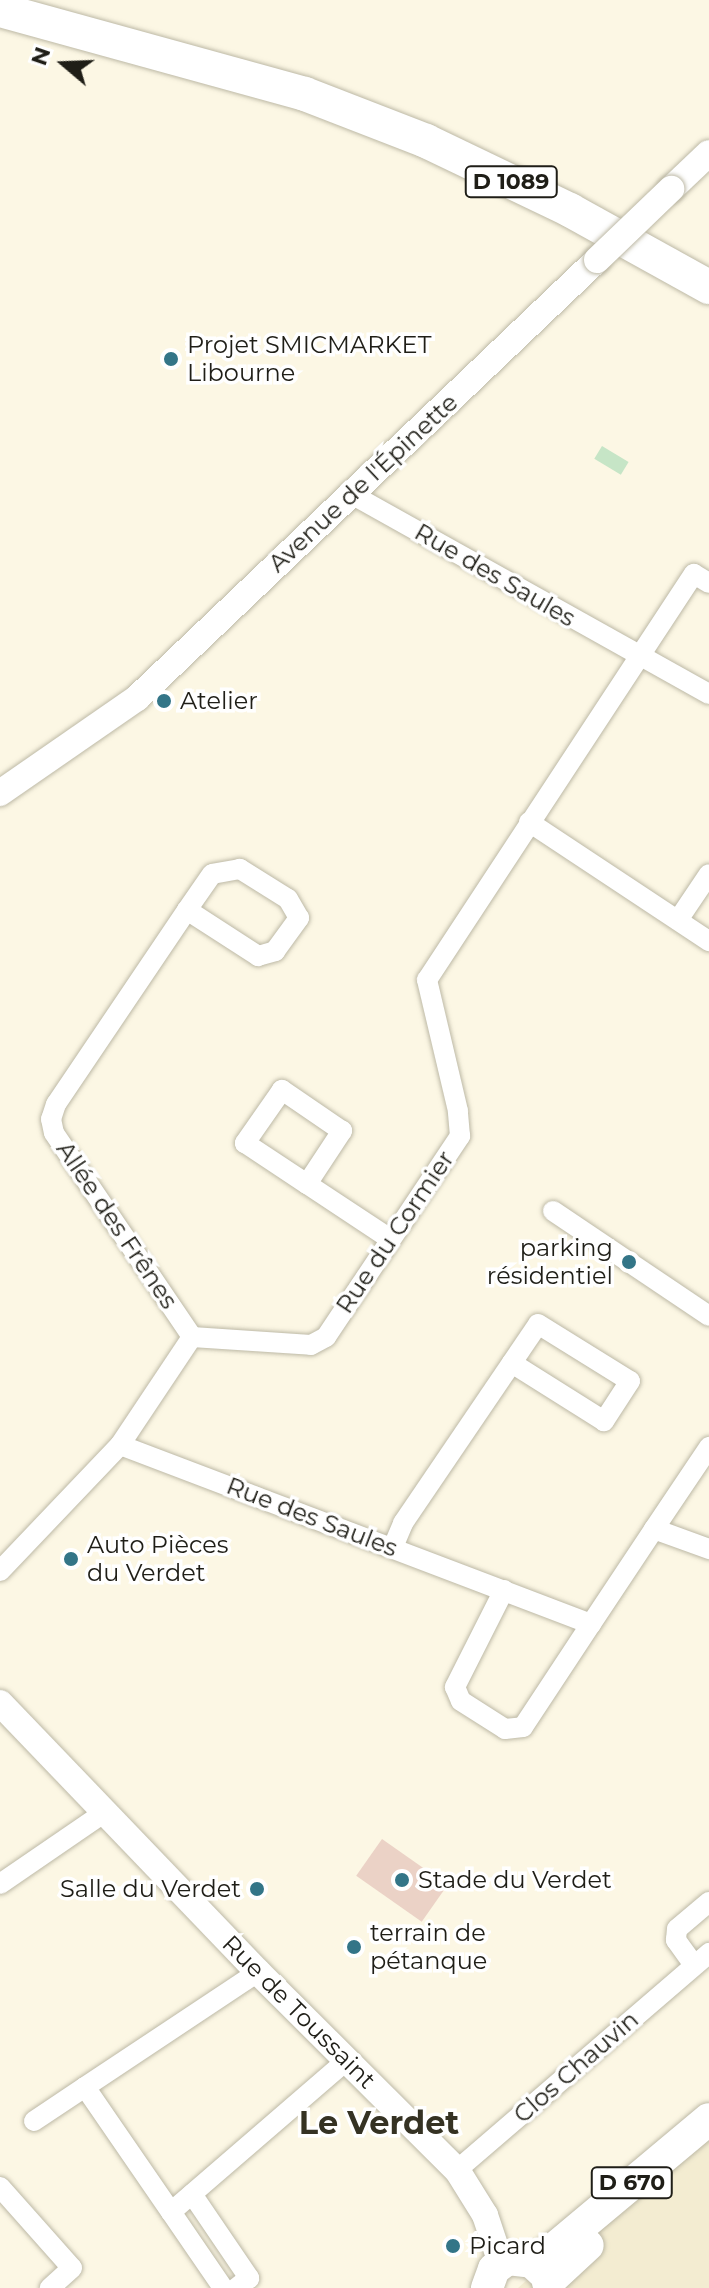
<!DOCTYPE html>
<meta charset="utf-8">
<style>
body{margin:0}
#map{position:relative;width:709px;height:2288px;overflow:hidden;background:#fcf7e4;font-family:Montserrat,sans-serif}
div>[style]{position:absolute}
.built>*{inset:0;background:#f3ecd1}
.green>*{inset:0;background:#ebd2c6;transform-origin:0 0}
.water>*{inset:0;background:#c6e5c6;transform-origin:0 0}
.roads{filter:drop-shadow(0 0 2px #bdb9a6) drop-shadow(0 0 2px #bdb9a6)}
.minor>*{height:20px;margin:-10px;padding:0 10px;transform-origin:10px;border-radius:10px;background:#fff}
.tertiary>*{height:26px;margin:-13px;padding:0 13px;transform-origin:13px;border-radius:13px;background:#fff}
.primary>*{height:32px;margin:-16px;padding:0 16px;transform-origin:16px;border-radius:16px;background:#fff}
.trunk>*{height:34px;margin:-17px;padding:0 17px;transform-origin:17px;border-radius:17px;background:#fff}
.bridges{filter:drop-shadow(0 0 2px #bdb9a6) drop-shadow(0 0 2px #bdb9a6)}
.tertiary-bridge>*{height:26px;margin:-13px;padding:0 13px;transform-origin:13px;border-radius:13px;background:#fff}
.dots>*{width:22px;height:22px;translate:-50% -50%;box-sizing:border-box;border:4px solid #fff;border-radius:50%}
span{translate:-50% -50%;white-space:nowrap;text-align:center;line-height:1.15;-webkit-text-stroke:7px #fff;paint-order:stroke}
.shield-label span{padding:2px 6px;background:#fff;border:2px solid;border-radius:6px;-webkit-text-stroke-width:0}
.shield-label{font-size:22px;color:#1f1e17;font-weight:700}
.poi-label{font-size:24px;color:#1f1e17}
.left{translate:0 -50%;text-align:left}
.right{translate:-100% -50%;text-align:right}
.street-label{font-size:24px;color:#1f1e17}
.district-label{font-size:32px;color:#353223;font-weight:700}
.north{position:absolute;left:24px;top:24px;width:80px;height:80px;-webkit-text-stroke:6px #fff;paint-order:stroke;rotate:289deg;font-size:22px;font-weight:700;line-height:32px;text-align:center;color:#1f1e17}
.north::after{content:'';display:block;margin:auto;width:28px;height:36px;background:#1f1e17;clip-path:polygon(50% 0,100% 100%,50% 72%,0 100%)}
</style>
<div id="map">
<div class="built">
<div style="clip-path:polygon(709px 2119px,709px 2288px,518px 2288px)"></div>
</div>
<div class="green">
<div style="left:382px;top:1839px;width:80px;height:45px;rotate:35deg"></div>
</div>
<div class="water">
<div style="left:602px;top:446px;width:31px;height:15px;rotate:31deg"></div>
</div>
<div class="roads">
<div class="minor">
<div style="left:353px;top:495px;width:408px;rotate:29.2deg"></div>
<div style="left:529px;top:822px;width:216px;rotate:33.5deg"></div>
<div style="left:187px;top:910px;width:85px;rotate:32.9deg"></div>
<div style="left:258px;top:956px;width:18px;rotate:-16deg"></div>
<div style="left:275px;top:951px;width:41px;rotate:-54deg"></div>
<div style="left:299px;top:918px;width:22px;rotate:-120deg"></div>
<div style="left:288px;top:899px;width:57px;rotate:-148deg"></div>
<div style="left:240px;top:869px;width:28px;rotate:170deg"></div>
<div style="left:212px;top:874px;width:44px;rotate:124.8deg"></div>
<div style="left:187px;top:910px;width:234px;rotate:124deg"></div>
<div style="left:56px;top:1104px;width:16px;rotate:108deg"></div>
<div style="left:51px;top:1119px;width:14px;rotate:78deg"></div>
<div style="left:54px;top:1133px;width:246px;rotate:55.9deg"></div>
<div style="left:678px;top:920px;width:55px;rotate:-56deg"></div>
<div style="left:307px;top:1184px;width:64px;rotate:-56.6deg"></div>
<div style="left:342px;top:1131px;width:73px;rotate:-145.7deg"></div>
<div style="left:282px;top:1090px;width:65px;rotate:124.9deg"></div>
<div style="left:245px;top:1143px;width:74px;rotate:33.5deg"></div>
<div style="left:307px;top:1184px;width:100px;rotate:33.5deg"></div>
<div style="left:553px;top:1211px;width:188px;rotate:33.9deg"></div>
<div style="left:120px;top:1445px;width:504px;rotate:20.81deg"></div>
<div style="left:591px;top:1624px;width:114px;rotate:-56.4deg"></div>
<div style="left:654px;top:1529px;width:59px;rotate:20deg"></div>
<div style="left:654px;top:1529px;width:99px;rotate:-56.1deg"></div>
<div style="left:393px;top:1547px;width:26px;rotate:-67deg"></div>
<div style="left:403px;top:1523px;width:240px;rotate:-55.8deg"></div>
<div style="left:538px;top:1324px;width:108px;rotate:31.8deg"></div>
<div style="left:630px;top:1381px;width:48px;rotate:123deg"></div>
<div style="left:604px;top:1421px;width:109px;rotate:-147.8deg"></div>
<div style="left:0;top:1571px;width:174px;rotate:-46.4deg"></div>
<div style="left:120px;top:1445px;width:130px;rotate:-56.3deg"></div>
<div style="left:192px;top:1337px;width:119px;rotate:3.8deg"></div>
<div style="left:311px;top:1345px;width:17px;rotate:-28deg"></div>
<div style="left:326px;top:1337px;width:242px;rotate:-56.3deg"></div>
<div style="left:460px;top:1136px;width:25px;rotate:-95deg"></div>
<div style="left:458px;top:1111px;width:135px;rotate:-103.3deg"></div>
<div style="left:427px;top:980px;width:486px;rotate:-56.7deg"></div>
<div style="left:694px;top:574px;width:17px;rotate:31deg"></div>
<div style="left:504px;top:1590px;width:109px;rotate:116.8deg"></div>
<div style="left:455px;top:1687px;width:15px;rotate:67deg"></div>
<div style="left:461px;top:1701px;width:52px;rotate:32.5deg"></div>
<div style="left:505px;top:1729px;width:18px;rotate:-6deg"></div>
<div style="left:523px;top:1727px;width:123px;rotate:-56.6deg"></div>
<div style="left:0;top:1884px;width:127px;rotate:-34.4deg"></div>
<div style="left:694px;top:1965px;width:31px;rotate:-126deg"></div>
<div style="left:676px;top:1940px;width:11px;rotate:-85deg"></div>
<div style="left:677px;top:1929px;width:42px;rotate:-40.2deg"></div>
<div style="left:258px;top:1972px;width:208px;rotate:146.4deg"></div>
<div style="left:85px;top:2087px;width:152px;rotate:55.5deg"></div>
<div style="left:171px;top:2212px;width:233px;rotate:-40.8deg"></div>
<div style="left:34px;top:2121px;width:61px;rotate:-33.7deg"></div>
<div style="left:457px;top:2170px;width:333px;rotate:-40.7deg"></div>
<div style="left:0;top:2187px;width:108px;rotate:48.4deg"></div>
<div style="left:72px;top:2268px;width:30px;rotate:138deg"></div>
<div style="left:192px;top:2194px;width:102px;rotate:55.8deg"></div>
<div style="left:249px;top:2278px;width:16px;rotate:142deg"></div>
<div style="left:171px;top:2212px;width:92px;rotate:55.6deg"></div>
</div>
<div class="tertiary">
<div style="left:671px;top:189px;width:52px;rotate:-43.5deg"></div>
<div style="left:0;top:793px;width:167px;rotate:-34.7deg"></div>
<div style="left:137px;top:698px;width:635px;rotate:-43.6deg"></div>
<div style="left:0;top:1703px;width:373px;rotate:46.2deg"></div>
<div style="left:258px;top:1972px;width:281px;rotate:44.9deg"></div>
<div style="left:457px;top:2170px;width:53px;rotate:58.1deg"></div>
<div style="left:485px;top:2215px;width:51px;rotate:71.6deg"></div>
</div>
<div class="primary">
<div style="left:532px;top:2262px;width:28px;rotate:-32deg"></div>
<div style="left:556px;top:2247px;width:199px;rotate:-39.9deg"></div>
<div style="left:548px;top:2282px;width:54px;rotate:-42.8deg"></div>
<div style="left:487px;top:2288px;width:20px;rotate:-70deg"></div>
<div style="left:494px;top:2269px;width:17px;rotate:-36deg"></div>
<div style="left:508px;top:2259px;width:24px;rotate:7deg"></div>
<div style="left:532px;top:2262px;width:18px;rotate:43deg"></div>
</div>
<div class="trunk">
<div style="left:0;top:10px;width:316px;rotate:15.4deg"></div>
<div style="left:305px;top:94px;width:130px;rotate:21.2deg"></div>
<div style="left:426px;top:141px;width:160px;rotate:25.6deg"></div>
<div style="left:570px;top:210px;width:159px;rotate:29deg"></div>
</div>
</div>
<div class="bridges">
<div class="tertiary-bridge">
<div style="left:597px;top:260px;width:103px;rotate:-43.8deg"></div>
</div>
</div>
<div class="dots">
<div style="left:171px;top:359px;background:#337587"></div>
<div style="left:164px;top:701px;background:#337587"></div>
<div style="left:629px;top:1262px;background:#337587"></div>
<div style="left:71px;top:1559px;background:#337587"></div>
<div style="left:402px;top:1880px;background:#337587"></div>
<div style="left:257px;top:1889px;background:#337587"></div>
<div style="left:354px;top:1947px;background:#337587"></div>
<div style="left:453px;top:2246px;background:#337587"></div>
</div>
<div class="shield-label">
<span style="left:511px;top:182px">D 1089</span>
<span style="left:632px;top:2183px">D 670</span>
</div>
<div class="poi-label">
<span class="left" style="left:187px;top:359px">Projet SMICMARKET<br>Libourne</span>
<span class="left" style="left:180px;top:701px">Atelier</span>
<span class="right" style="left:613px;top:1262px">parking<br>résidentiel</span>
<span class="left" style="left:87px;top:1559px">Auto Pièces<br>du Verdet</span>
<span class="left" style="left:418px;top:1880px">Stade du Verdet</span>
<span class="right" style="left:241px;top:1889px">Salle du Verdet</span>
<span class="left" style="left:370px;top:1947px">terrain de<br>pétanque</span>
<span class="left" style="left:469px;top:2246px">Picard</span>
</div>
<div class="street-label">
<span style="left:363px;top:483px;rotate:-43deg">Avenue de l'Épinette</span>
<span style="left:495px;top:575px;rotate:30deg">Rue des Saules</span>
<span style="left:117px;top:1225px;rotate:56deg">Allée des Frênes</span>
<span style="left:395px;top:1232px;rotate:-56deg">Rue du Cormier</span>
<span style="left:312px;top:1517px;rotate:21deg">Rue des Saules</span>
<span style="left:299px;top:2012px;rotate:45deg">Rue de Toussaint</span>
<span style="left:576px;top:2067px;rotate:-41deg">Clos Chauvin</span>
</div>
<div class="district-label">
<span style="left:379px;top:2123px">Le Verdet</span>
</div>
<div class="north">N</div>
</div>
